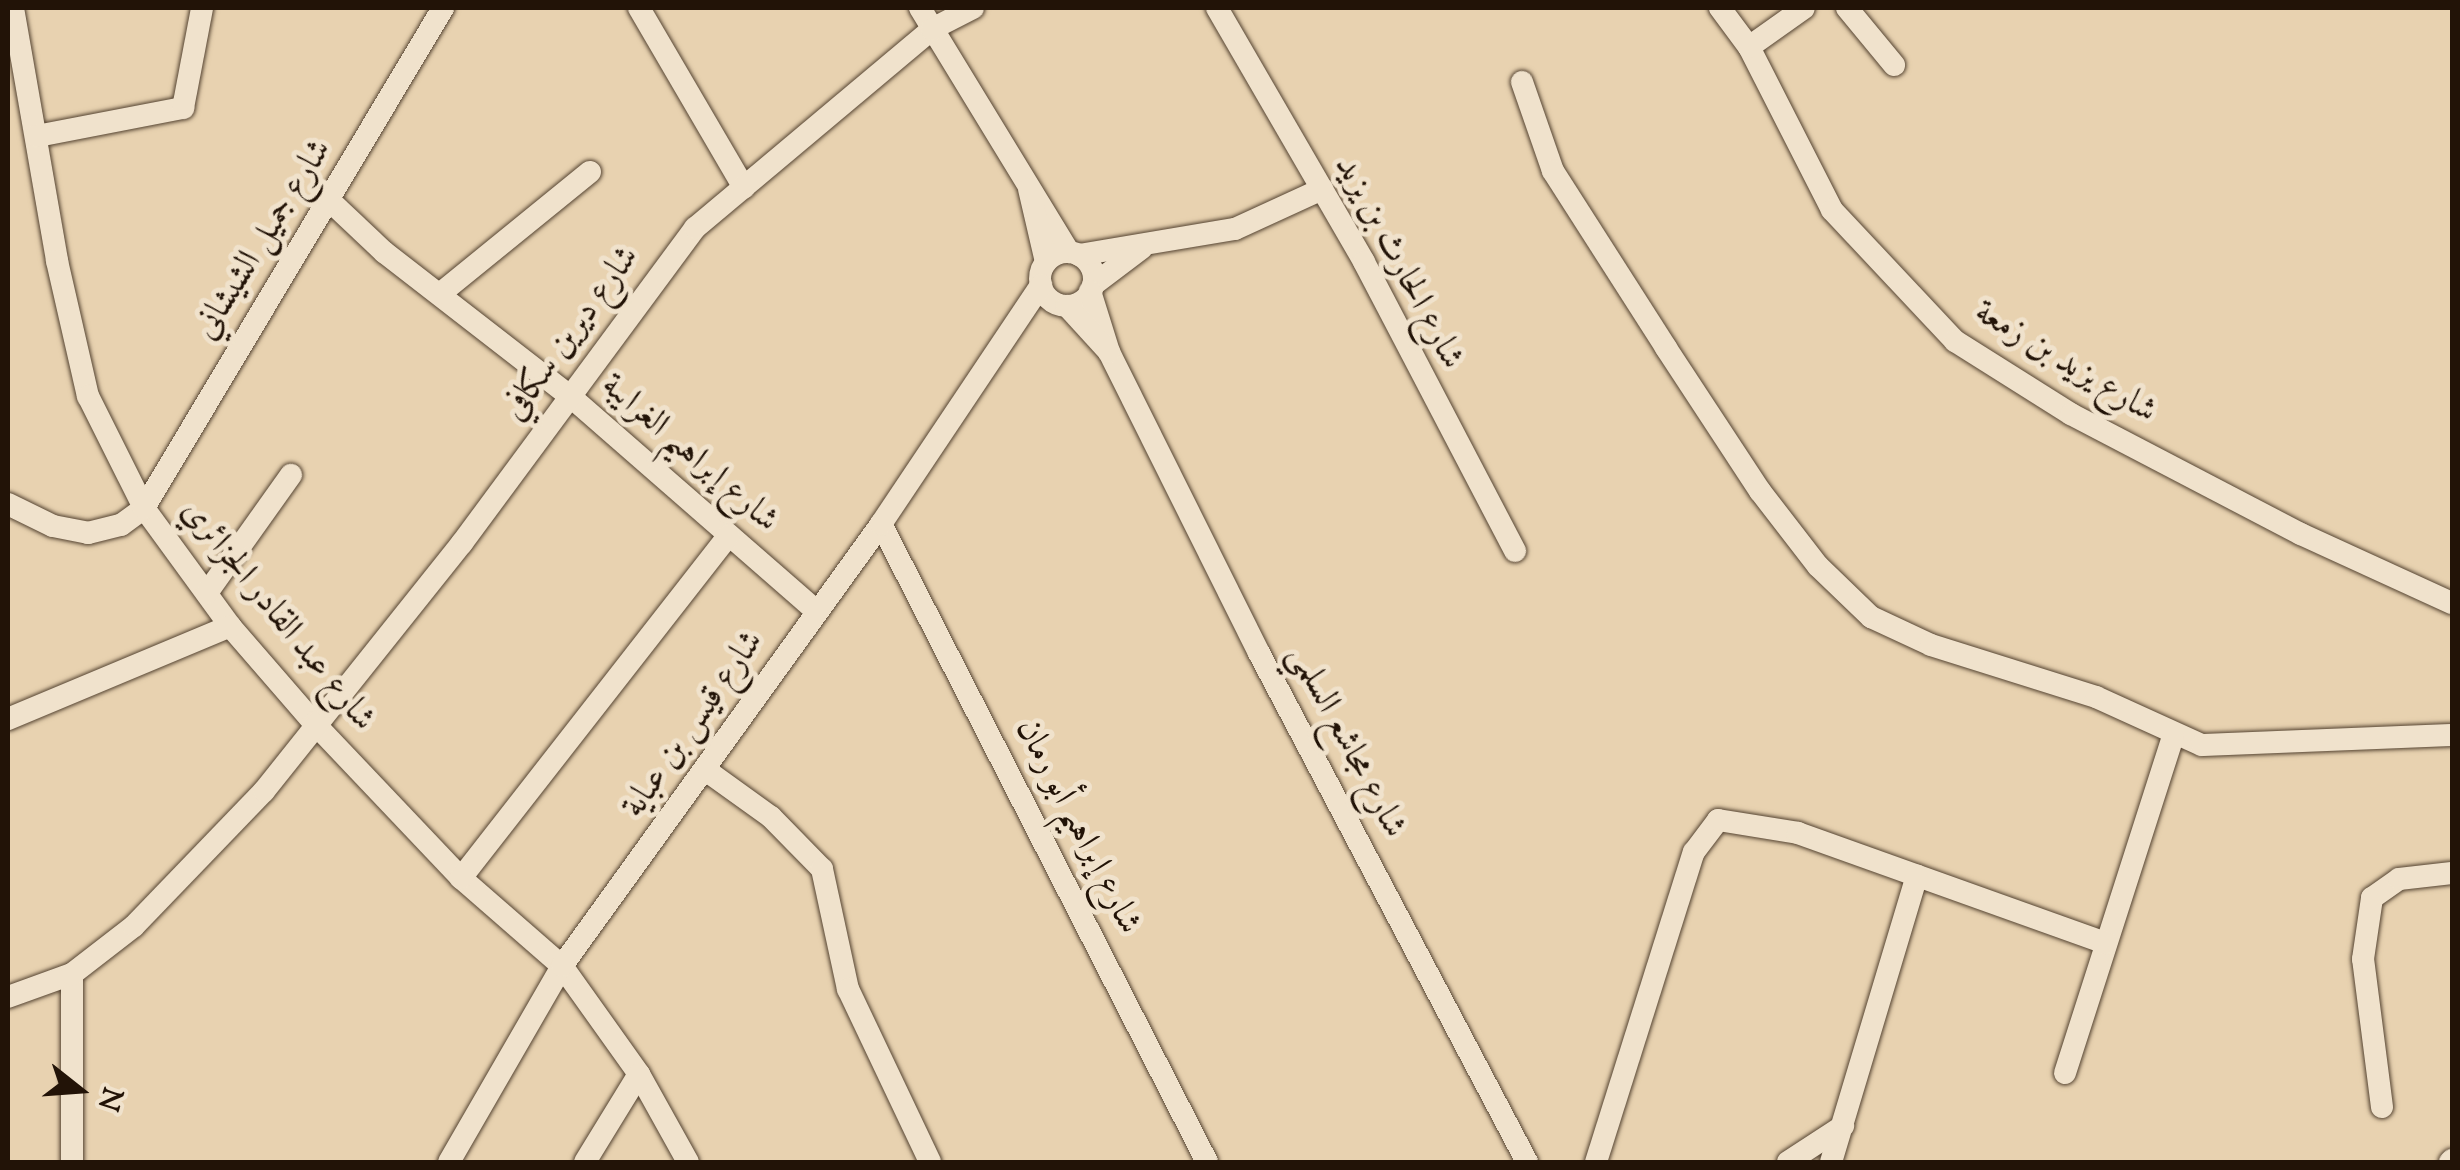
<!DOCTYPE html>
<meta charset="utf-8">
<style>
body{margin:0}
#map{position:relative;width:2460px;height:1170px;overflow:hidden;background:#e8d2b0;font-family:"Sorts Mill Goudy",Amiri,serif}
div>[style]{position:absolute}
.roads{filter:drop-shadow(0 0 2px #544331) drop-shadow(0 0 2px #544331)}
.minor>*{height:22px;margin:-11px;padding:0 11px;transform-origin:11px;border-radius:11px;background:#f0e2cc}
.minor>.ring{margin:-11px;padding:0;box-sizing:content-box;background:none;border:22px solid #f0e2cc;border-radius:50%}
span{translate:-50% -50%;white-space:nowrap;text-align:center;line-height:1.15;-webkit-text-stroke:10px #f0e2cc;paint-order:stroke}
.street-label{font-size:35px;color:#221307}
.frame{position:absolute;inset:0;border:10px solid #221307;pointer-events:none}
.north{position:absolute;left:30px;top:1040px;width:100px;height:100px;-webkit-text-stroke:8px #f0e2cc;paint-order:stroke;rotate:107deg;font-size:28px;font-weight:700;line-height:40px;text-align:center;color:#221307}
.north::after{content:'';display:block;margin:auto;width:35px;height:45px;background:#221307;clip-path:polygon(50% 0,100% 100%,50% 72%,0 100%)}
</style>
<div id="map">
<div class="roads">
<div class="minor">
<div style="left:13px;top:8px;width:257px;rotate:80.1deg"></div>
<div style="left:57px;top:261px;width:139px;rotate:77.1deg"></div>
<div style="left:88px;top:396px;width:125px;rotate:63.4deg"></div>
<div style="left:144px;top:508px;width:146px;rotate:53.9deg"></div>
<div style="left:230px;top:626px;width:128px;rotate:49.1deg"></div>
<div style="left:314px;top:723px;width:214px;rotate:46.5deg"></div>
<div style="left:461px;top:878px;width:134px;rotate:41.1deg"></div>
<div style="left:562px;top:966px;width:133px;rotate:54.5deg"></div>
<div style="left:639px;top:1074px;width:101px;rotate:60.9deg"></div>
<div style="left:639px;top:8px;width:208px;rotate:59.7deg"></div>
<div style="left:920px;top:8px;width:286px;rotate:58.6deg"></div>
<div style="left:1217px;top:8px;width:293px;rotate:59.9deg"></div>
<div style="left:1364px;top:262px;width:326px;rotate:62.4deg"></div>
<div style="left:1720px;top:8px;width:49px;rotate:53.4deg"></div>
<div style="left:1749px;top:47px;width:183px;rotate:63deg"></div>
<div style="left:1832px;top:210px;width:180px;rotate:46.8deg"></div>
<div style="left:1955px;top:341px;width:137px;rotate:32.2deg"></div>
<div style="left:2071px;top:414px;width:259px;rotate:27.6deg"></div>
<div style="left:2301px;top:534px;width:166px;rotate:24.6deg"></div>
<div style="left:1847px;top:8px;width:74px;rotate:50.5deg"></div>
<div style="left:1749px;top:47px;width:67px;rotate:-35.3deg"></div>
<div style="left:1522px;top:82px;width:94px;rotate:70.8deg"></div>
<div style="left:1553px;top:171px;width:210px;rotate:57.4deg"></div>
<div style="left:1666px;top:348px;width:171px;rotate:56.7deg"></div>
<div style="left:1760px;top:491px;width:95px;rotate:52.3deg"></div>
<div style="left:1818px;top:566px;width:74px;rotate:43.9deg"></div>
<div style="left:1871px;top:617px;width:66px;rotate:25deg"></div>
<div style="left:1931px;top:645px;width:173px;rotate:17.5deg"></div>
<div style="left:2096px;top:697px;width:116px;rotate:24.4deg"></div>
<div style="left:2202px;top:745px;width:250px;rotate:-2.3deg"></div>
<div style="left:37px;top:136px;width:149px;rotate:-10.9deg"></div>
<div style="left:183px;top:108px;width:102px;rotate:-79.2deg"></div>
<div style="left:1029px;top:189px;width:75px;rotate:76.9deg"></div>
<div style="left:329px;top:200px;width:76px;rotate:43.4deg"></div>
<div style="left:384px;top:252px;width:237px;rotate:37.8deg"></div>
<div style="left:571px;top:397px;width:325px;rotate:41.1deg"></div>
<div class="ring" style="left:1040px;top:252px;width:32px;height:32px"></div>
<div style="left:1079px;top:255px;width:158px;rotate:-9.5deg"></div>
<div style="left:1235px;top:229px;width:96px;rotate:-24.7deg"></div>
<div style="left:1093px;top:285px;width:61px;rotate:-37.1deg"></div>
<div style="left:1090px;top:291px;width:64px;rotate:72.7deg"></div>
<div style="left:1109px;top:352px;width:336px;rotate:63.5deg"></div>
<div style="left:1259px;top:653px;width:575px;rotate:62.23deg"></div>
<div style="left:441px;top:293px;width:192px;rotate:-39.1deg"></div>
<div style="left:1067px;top:306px;width:62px;rotate:47.6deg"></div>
<div style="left:8px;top:504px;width:50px;rotate:26.1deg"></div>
<div style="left:53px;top:526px;width:36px;rotate:11deg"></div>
<div style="left:88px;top:533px;width:34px;rotate:-14deg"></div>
<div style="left:121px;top:525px;width:29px;rotate:-36deg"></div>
<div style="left:144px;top:508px;width:583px;rotate:-59.12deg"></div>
<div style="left:881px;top:524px;width:716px;rotate:62.93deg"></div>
<div style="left:207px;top:593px;width:145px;rotate:-54.6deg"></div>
<div style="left:8px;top:719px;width:241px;rotate:-22.7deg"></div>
<div style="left:707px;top:771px;width:79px;rotate:35.7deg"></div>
<div style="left:771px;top:817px;width:73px;rotate:45.6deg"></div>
<div style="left:822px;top:869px;width:123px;rotate:77.8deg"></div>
<div style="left:848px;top:989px;width:191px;rotate:64.6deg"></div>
<div style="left:461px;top:878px;width:435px;rotate:-52deg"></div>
<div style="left:72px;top:974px;width:188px;rotate:90deg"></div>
<div style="left:8px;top:997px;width:68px;rotate:-19.8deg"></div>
<div style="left:72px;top:974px;width:78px;rotate:-37.7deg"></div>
<div style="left:134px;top:926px;width:187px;rotate:-46.1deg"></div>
<div style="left:264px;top:791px;width:317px;rotate:-51.4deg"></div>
<div style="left:462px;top:543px;width:392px;rotate:-53.5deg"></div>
<div style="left:695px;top:228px;width:309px;rotate:-40deg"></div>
<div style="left:932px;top:29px;width:46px;rotate:-27.1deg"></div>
<div style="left:2065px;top:1073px;width:353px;rotate:-72.2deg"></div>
<div style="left:2382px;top:1107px;width:149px;rotate:-97.3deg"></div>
<div style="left:2363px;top:959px;width:62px;rotate:-81.6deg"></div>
<div style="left:2372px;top:898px;width:33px;rotate:-35deg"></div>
<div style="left:2399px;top:879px;width:53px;rotate:-6.5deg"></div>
<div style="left:449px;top:1162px;width:226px;rotate:-60deg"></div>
<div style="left:562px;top:966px;width:545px;rotate:-54.18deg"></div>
<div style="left:881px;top:524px;width:288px;rotate:-56.2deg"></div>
<div style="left:585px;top:1162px;width:103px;rotate:-58.5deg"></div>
<div style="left:1596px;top:1162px;width:325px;rotate:-72.5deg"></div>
<div style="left:1694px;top:852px;width:40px;rotate:-53deg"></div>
<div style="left:1718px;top:820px;width:81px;rotate:9.2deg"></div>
<div style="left:1798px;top:833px;width:327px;rotate:19.7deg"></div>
<div style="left:1788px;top:1162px;width:66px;rotate:-33.2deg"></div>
<div style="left:1831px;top:1162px;width:299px;rotate:-73.3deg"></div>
<div style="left:2450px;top:1162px;width:3px;rotate:-45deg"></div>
</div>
</div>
<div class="street-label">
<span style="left:264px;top:240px;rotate:-58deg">شارع جميل الشيشاني</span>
<span style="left:1398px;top:263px;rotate:62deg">شارع الحارث بن يزيد</span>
<span style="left:572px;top:334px;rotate:-54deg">شارع ديرين سكافي</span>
<span style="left:2065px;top:363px;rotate:31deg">شارع يزيد بن زمعة</span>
<span style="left:689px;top:454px;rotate:41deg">شارع إبراهيم الغرايبة</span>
<span style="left:277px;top:616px;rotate:51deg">شارع عبد القادر الجزائري</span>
<span style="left:694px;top:725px;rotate:-55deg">شارع قيس بن عباية</span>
<span style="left:1346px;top:742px;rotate:62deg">شارع مجاشع السلمي</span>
<span style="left:1077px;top:827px;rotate:63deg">شارع إبراهيم أبو رمان</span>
</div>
<div class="frame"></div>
<div class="north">N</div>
</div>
